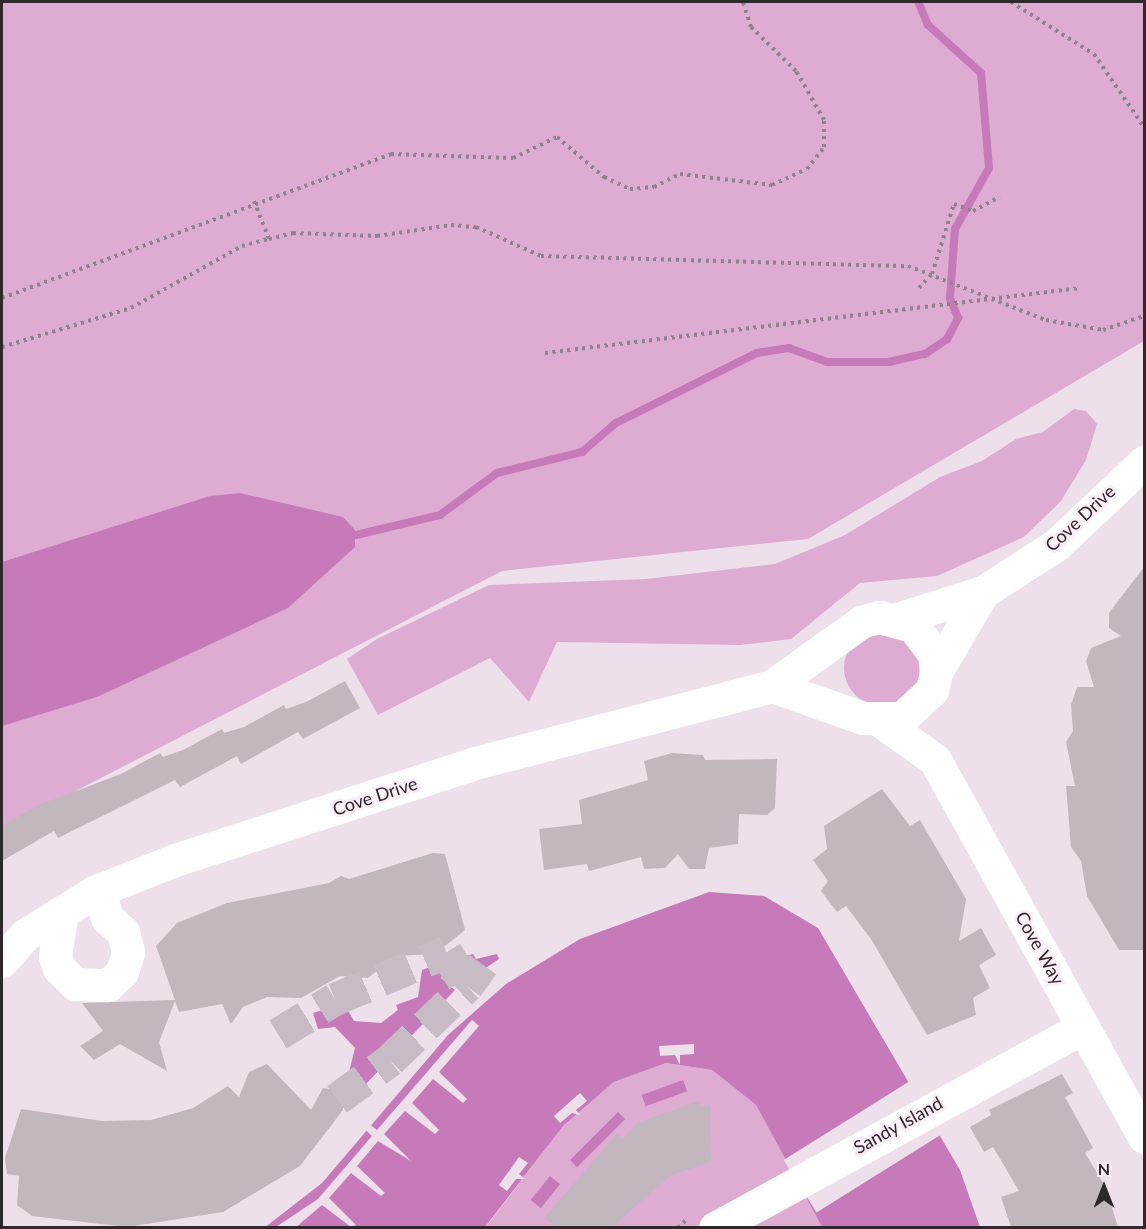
<!DOCTYPE html>
<style>
body{margin:0}
#map{position:relative;width:1146px;height:1229px;overflow:hidden;background:#eee0eb;font-family:Lato,sans-serif}
div>[style]{position:absolute}
.green>*{inset:0;background:#deabd3}
.round{border-radius:50%}
.water>*{inset:0;background:#c77ab9;transform-origin:0 0}
.pier>*{inset:0;background:#eee0eb;transform-origin:0 0}
.stream>*{height:8px;margin:-4px;padding:0 4px;transform-origin:4px;border-radius:4px;background:#c77ab9}
.building>*{inset:0;background:#c2b6bf}
.minor-tunnel>*{height:33px;margin-top:-16.5px;transform-origin:0;background:repeating-linear-gradient(90deg,#c7bbc5 0 33px,transparent 0 49px)}
.path>*{height:4px;margin-top:-2px;transform-origin:0;background:repeating-linear-gradient(90deg,#8d838b 0 3px,transparent 0 7.5px)}
.minor>*{height:33px;margin:-16.5px;padding:0 16.5px;transform-origin:16.5px;border-radius:16.5px;background:#fff}
span{translate:-50% -50%;white-space:nowrap;text-align:center;line-height:1.15;-webkit-text-stroke:6px #fbeef8;paint-order:stroke}
.street-label{font-size:18px;color:#2d282c}
.frame{position:absolute;inset:0;border:3px solid #2d282c;pointer-events:none}
.north{position:absolute;left:1074px;top:1157px;width:60px;height:60px;-webkit-text-stroke:4px #fbeef8;paint-order:stroke;rotate:0deg;font-size:16px;font-weight:700;line-height:24px;text-align:center;color:#2d282c}
.north::after{content:'';display:block;margin:auto;width:21px;height:27px;background:#2d282c;clip-path:polygon(50% 0,100% 100%,50% 72%,0 100%)}
</style>
<div id="map">
<div class="green">
<div style="clip-path:polygon(2px 2px,1144px 2px,1144px 341px,808px 539px,502px 571px,2px 829px)"></div>
<div style="clip-path:polygon(1074px 409px,1086px 411px,1097px 424px,1086px 460px,1061px 501px,1024px 537px,937px 576px,860px 583px,791px 639px,740px 645px,557px 642px,529px 702px,490px 658px,378px 715px,347px 659px,377px 639px,489px 585px,646px 579px,775px 564px,845px 535px,940px 477px,982px 461px,1016px 439px,1043px 432px)"></div>
<div class="round" style="left:844px;top:630px;width:76px;height:76px"></div>
<div style="clip-path:polygon(666px 1063px,712px 1070px,756px 1105px,822px 1227px,485px 1228px,564px 1125px,614px 1082px)"></div>
</div>
<div class="water">
<div style="clip-path:polygon(240px 493px,343px 517px,355px 530px,355px 547px,288px 608px,97px 697px,2px 726px,2px 562px,210px 496px)"></div>
<div style="clip-path:polygon(709px 892px,764px 896px,818px 928px,960px 1170px,980px 1227px,822px 1227px,756px 1105px,712px 1070px,666px 1063px,614px 1082px,564px 1125px,485px 1227px,264px 1228px,322px 1183px,448px 1035px,506px 984px,580px 939px)"></div>
<div style="clip-path:polygon(473px 954px,476px 959px,497px 954px,499px 959px,474px 976px,468px 964px,455px 967px,451px 960px)"></div>
<div style="clip-path:polygon(443px 962px,447px 970px,441px 978px,455px 990px,365px 1085px,349px 1072px,355px 1048px,335px 1027px,318px 1029px,313px 1013px,344px 1003px,354px 1021px,381px 1023px,398px 1010px,396px 1005px,418px 997px,422px 970px)"></div>
<div style="left:683px;top:1080px;width:12px;height:44px;rotate:70deg"></div>
<div style="left:618px;top:1112px;width:10px;height:68px;rotate:45deg"></div>
<div style="left:550px;top:1176px;width:13px;height:31px;rotate:39deg"></div>
</div>
<div class="pier">
<div style="clip-path:polygon(472px 1020px,479px 1026px,439px 1072px,467px 1099px,463px 1103px,433px 1079px,412px 1103px,439px 1130px,435px 1134px,405px 1111px,384px 1134px,411px 1161px,378px 1141px,357px 1166px,385px 1193px,381px 1196px,351px 1173px,329px 1198px,356px 1225px,351px 1227px,322px 1205px,296px 1227px,276px 1227px,318px 1199px,372px 1136px,365px 1129px,369px 1124px,377px 1130px)"></div>
<div style="clip-path:polygon(694px 1044px,694px 1054px,680px 1055px,680px 1065px,675px 1055px,660px 1056px,659px 1046px)"></div>
<div style="left:910px;top:1081px;width:62px;height:149px;rotate:58deg"></div>
<div style="clip-path:polygon(580px 1093px,587px 1101px,576px 1110px,580px 1115px,572px 1113px,560px 1123px,554px 1116px)"></div>
<div style="clip-path:polygon(519px 1157px,528px 1163px,519px 1174px,525px 1179px,516px 1179px,507px 1191px,499px 1185px)"></div>
</div>
<div class="stream">
<div style="left:356px;top:535px;width:86px;rotate:-13.4deg"></div>
<div style="left:440px;top:515px;width:71px;rotate:-36.4deg"></div>
<div style="left:497px;top:473px;width:88px;rotate:-13.9deg"></div>
<div style="left:582px;top:452px;width:45px;rotate:-40.5deg"></div>
<div style="left:616px;top:423px;width:157px;rotate:-26.4deg"></div>
<div style="left:757px;top:353px;width:32px;rotate:-9deg"></div>
<div style="left:789px;top:348px;width:40px;rotate:20.2deg"></div>
<div style="left:827px;top:362px;width:62px"></div>
<div style="left:889px;top:362px;width:37px;rotate:-13deg"></div>
<div style="left:925px;top:354px;width:27px;rotate:-34deg"></div>
<div style="left:947px;top:339px;width:24px;rotate:-62deg"></div>
<div style="left:958px;top:318px;width:22px;rotate:-112deg"></div>
<div style="left:950px;top:298px;width:69px;rotate:-85.9deg"></div>
<div style="left:955px;top:229px;width:70px;rotate:-60.9deg"></div>
<div style="left:989px;top:168px;width:95px;rotate:-94.8deg"></div>
<div style="left:981px;top:73px;width:72px;rotate:-137.8deg"></div>
<div style="left:928px;top:25px;width:25px;rotate:-113deg"></div>
</div>
<div class="building">
<div style="clip-path:polygon(1144px 567px,1144px 950px,1119px 950px,1087px 896px,1081px 861px,1071px 847px,1066px 786px,1075px 786px,1066px 742px,1073px 731px,1071px 705px,1077px 687px,1094px 687px,1086px 661px,1091px 648px,1121px 636px,1109px 628px,1109px 613px)"></div>
<div style="clip-path:polygon(345px 681px,360px 708px,303px 739px,298px 732px,241px 764px,237px 756px,180px 787px,175px 780px,58px 838px,54px 831px,2px 861px,2px 826px,39px 805px,121px 774px,160px 753px,163px 757px,183px 750px,222px 729px,224px 733px,244px 727px,284px 705px,286px 709px,306px 702px)"></div>
<div style="clip-path:polygon(672px 753px,703px 755px,705px 760px,777px 759px,775px 808px,767px 815px,739px 814px,738px 844px,709px 848px,705px 869px,689px 869px,678px 854px,665px 868px,644px 869px,641px 857px,589px 871px,587px 864px,544px 870px,539px 829px,582px 824px,579px 800px,648px 780px,644px 761px)"></div>
<div style="clip-path:polygon(882px 789px,910px 826px,920px 820px,966px 899px,959px 941px,981px 928px,996px 955px,979px 965px,990px 988px,973px 998px,976px 1015px,927px 1035px,871px 939px,846px 906px,837px 912px,821px 891px,828px 881px,813px 860px,827px 849px,824px 826px)"></div>
<div style="clip-path:polygon(433px 853px,445px 854px,465px 930px,435px 954px,395px 956px,368px 978px,340px 976px,301px 998px,267px 997px,243px 1007px,231px 1024px,222px 1004px,179px 1012px,175px 1001px,159px 1042px,167px 1071px,120px 1044px,94px 1060px,80px 1046px,103px 1031px,82px 1003px,175px 1000px,156px 946px,177px 923px,227px 903px,329px 883px,341px 876px,349px 879px)"></div>
<div style="clip-path:polygon(267px 1064px,311px 1110px,323px 1088px,344px 1091px,343px 1110px,300px 1166px,223px 1212px,127px 1227px,32px 1216px,17px 1205px,19px 1176px,7px 1174px,5px 1158px,21px 1109px,102px 1121px,151px 1120px,193px 1108px,228px 1086px,239px 1097px,249px 1072px)"></div>
<div style="clip-path:polygon(1062px 1074px,1073px 1093px,1065px 1097px,1093px 1148px,1085px 1153px,1105px 1186px,1118px 1227px,1011px 1227px,1001px 1197px,1019px 1191px,993px 1147px,984px 1152px,970px 1127px,991px 1115px,989px 1110px)"></div>
<div style="clip-path:polygon(699px 1101px,701px 1106px,710px 1104px,711px 1162px,671px 1175px,612px 1227px,557px 1227px,544px 1218px,617px 1134px,623px 1139px,637px 1123px)"></div>
</div>
<div class="minor-tunnel">
<div style="left:278px;top:1034px;width:67px;rotate:-31.6deg"></div>
<div style="left:335px;top:999px;width:121px;rotate:-22.9deg"></div>
<div style="left:446px;top:952px;width:40px;rotate:58deg"></div>
<div style="left:337px;top:1099px;width:66px;rotate:-36.3deg"></div>
<div style="left:390px;top:1060px;width:107px;rotate:-43.9deg"></div>
<div style="left:467px;top:986px;width:27px;rotate:-54deg"></div>
</div>
<div class="path">
<div style="left:1011px;top:2px;width:98px;rotate:32.1deg"></div>
<div style="left:1094px;top:54px;width:88px;rotate:55.6deg"></div>
<div style="left:254px;top:201px;width:41px;rotate:68.5deg"></div>
<div style="left:919px;top:288px;width:19px;rotate:-47deg"></div>
<div style="left:932px;top:274px;width:73px;rotate:-72.6deg"></div>
<div style="left:954px;top:204px;width:20px;rotate:20deg"></div>
<div style="left:973px;top:211px;width:30px;rotate:-28deg"></div>
<div style="left:2px;top:298px;width:415px;rotate:-20.3deg"></div>
<div style="left:391px;top:154px;width:122px;rotate:1.9deg"></div>
<div style="left:513px;top:158px;width:49px;rotate:-25.5deg"></div>
<div style="left:557px;top:137px;width:62px;rotate:40.4deg"></div>
<div style="left:604px;top:177px;width:29px;rotate:25deg"></div>
<div style="left:630px;top:189px;width:24px;rotate:-5deg"></div>
<div style="left:654px;top:187px;width:29px;rotate:-27deg"></div>
<div style="left:680px;top:174px;width:93px;rotate:6.8deg"></div>
<div style="left:772px;top:185px;width:38px;rotate:-25deg"></div>
<div style="left:807px;top:169px;width:28px;rotate:-52deg"></div>
<div style="left:824px;top:147px;width:27px;rotate:-90deg"></div>
<div style="left:824px;top:120px;width:56px;rotate:-119.7deg"></div>
<div style="left:796px;top:71px;width:63px;rotate:-135.6deg"></div>
<div style="left:751px;top:27px;width:26px;rotate:-108deg"></div>
<div style="left:2px;top:347px;width:135px;rotate:-16.8deg"></div>
<div style="left:131px;top:308px;width:127px;rotate:-29.2deg"></div>
<div style="left:242px;top:246px;width:28px;rotate:-15deg"></div>
<div style="left:269px;top:239px;width:25px;rotate:-14deg"></div>
<div style="left:293px;top:233px;width:84px;rotate:2deg"></div>
<div style="left:377px;top:236px;width:75px;rotate:-8.5deg"></div>
<div style="left:451px;top:225px;width:25px;rotate:5deg"></div>
<div style="left:476px;top:227px;width:71px;rotate:24deg"></div>
<div style="left:541px;top:256px;width:367px;rotate:1.6deg"></div>
<div style="left:908px;top:266px;width:148px;rotate:21.4deg"></div>
<div style="left:1046px;top:320px;width:58px;rotate:10deg"></div>
<div style="left:1103px;top:330px;width:43px;rotate:-18.9deg"></div>
<div style="left:545px;top:353px;width:539px;rotate:-6.93deg"></div>
<div style="left:678px;top:1228px;width:14px;rotate:-45deg"></div>
</div>
<div class="minor">
<div style="left:897px;top:619px;width:90px;rotate:-17.4deg"></div>
<div style="left:983px;top:592px;width:87px;rotate:-32.8deg"></div>
<div style="left:1056px;top:545px;width:121px;rotate:-43.3deg"></div>
<div style="left:772px;top:686px;width:96px;rotate:19.4deg"></div>
<div style="left:863px;top:718px;width:39px"></div>
<div style="left:902px;top:718px;width:41px;rotate:-43deg"></div>
<div style="left:932px;top:690px;width:18px;rotate:-77deg"></div>
<div style="left:936px;top:672px;width:93px;rotate:-59.6deg"></div>
<div style="left:882px;top:722px;width:65px;rotate:35.6deg"></div>
<div style="left:935px;top:760px;width:431px;rotate:61deg"></div>
<div style="left:62px;top:912px;width:45px;rotate:99deg"></div>
<div style="left:55px;top:956px;width:13px;rotate:72deg"></div>
<div style="left:59px;top:968px;width:23px;rotate:45deg"></div>
<div style="left:75px;top:984px;width:33px;rotate:2deg"></div>
<div style="left:108px;top:985px;width:19px;rotate:-43deg"></div>
<div style="left:122px;top:972px;width:21px;rotate:-73deg"></div>
<div style="left:128px;top:952px;width:21px;rotate:-104deg"></div>
<div style="left:123px;top:932px;width:21px;rotate:-139deg"></div>
<div style="left:107px;top:918px;width:29px;rotate:-106deg"></div>
<div style="left:2px;top:961px;width:35px;rotate:-49deg"></div>
<div style="left:25px;top:935px;width:81px;rotate:-31.9deg"></div>
<div style="left:94px;top:892px;width:87px;rotate:-21.6deg"></div>
<div style="left:175px;top:860px;width:315px;rotate:-17.9deg"></div>
<div style="left:475px;top:763px;width:307px;rotate:-14.5deg"></div>
<div style="left:772px;top:686px;width:110px;rotate:-35.7deg"></div>
<div style="left:861px;top:622px;width:19px;rotate:-16deg"></div>
<div style="left:879px;top:617px;width:35px;rotate:15deg"></div>
<div style="left:913px;top:626px;width:35px;rotate:53deg"></div>
<div style="left:934px;top:654px;width:18px;rotate:84deg"></div>
<div style="left:715px;top:1228px;width:419px;rotate:-28.6deg"></div>
</div>
<div class="street-label">
<span style="left:1080px;top:518px;rotate:-43deg">Cove Drive</span>
<span style="left:375px;top:796px;rotate:-18deg">Cove Drive</span>
<span style="left:1040px;top:948px;rotate:61deg">Cove Way</span>
<span style="left:898px;top:1125px;rotate:-29deg">Sandy Island</span>
</div>
<div class="frame"></div>
<div class="north">N</div>
</div>
